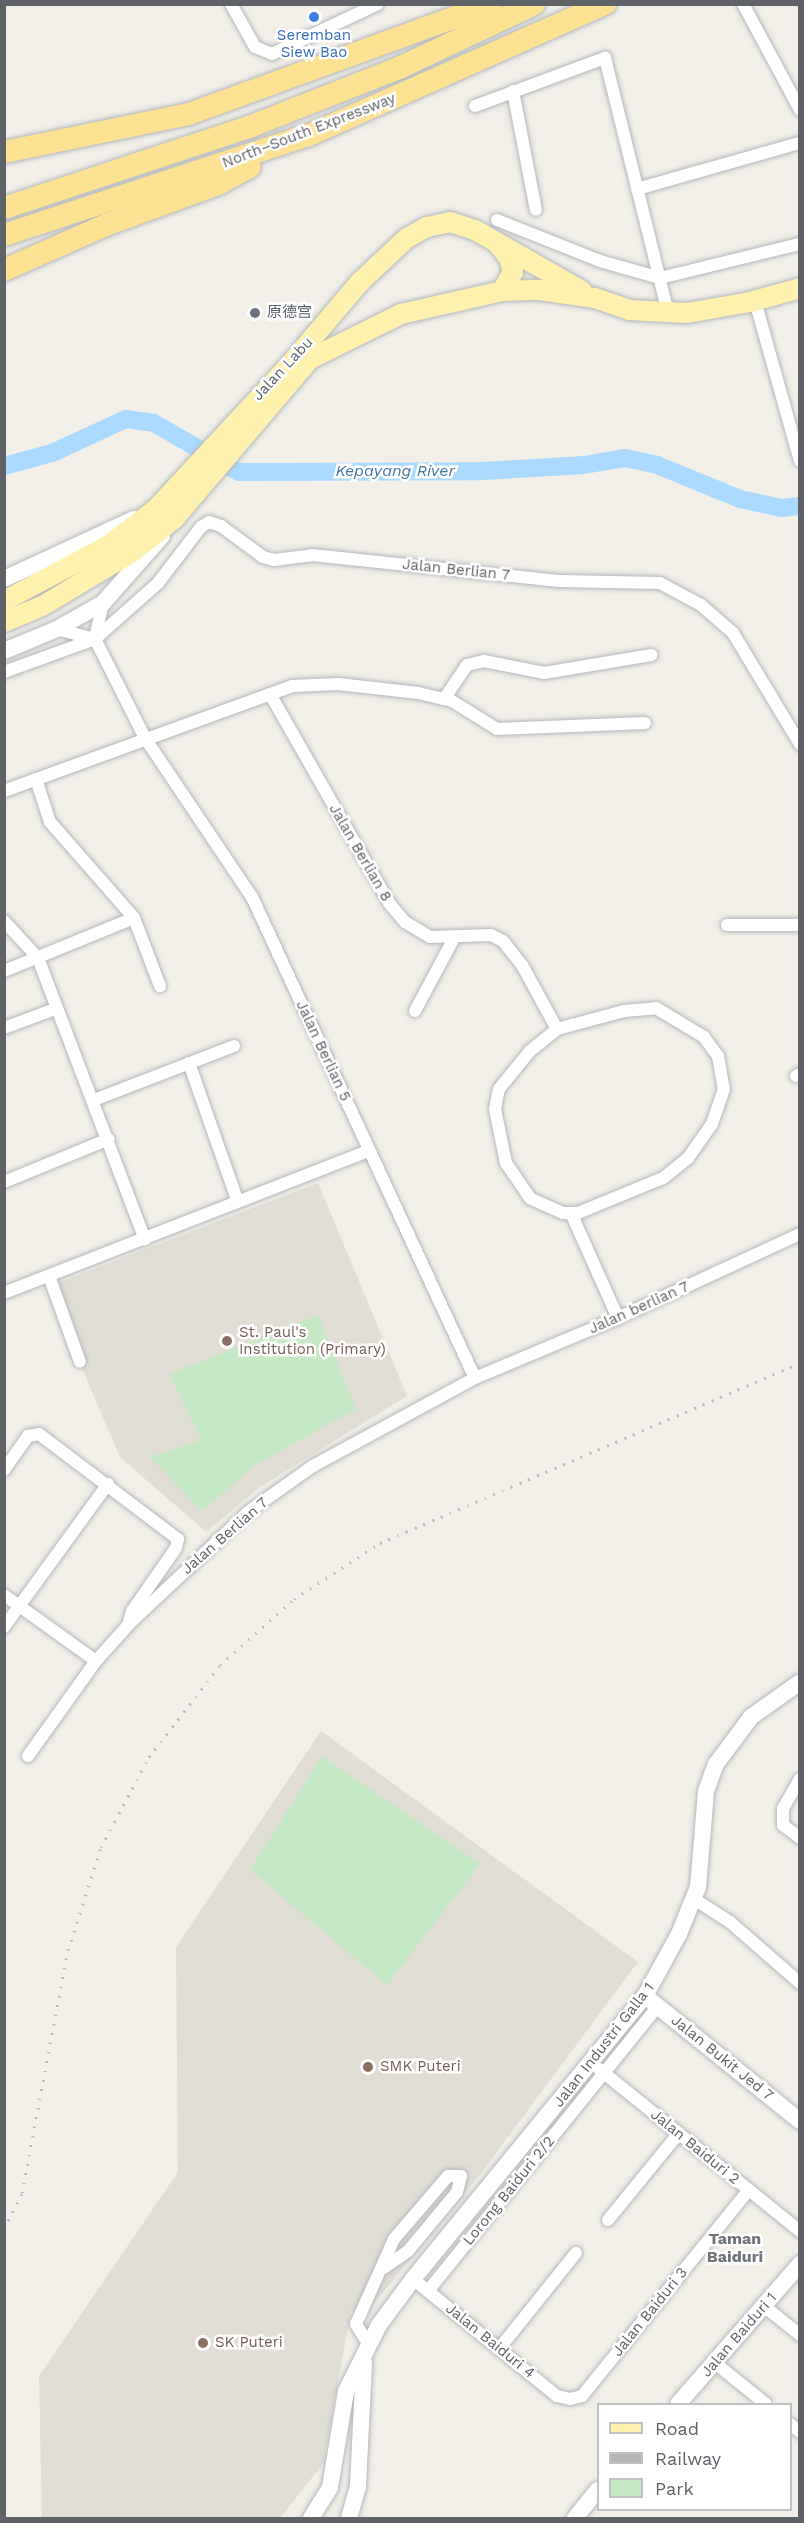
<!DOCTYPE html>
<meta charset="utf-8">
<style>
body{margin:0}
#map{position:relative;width:804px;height:2523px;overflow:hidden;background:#f1efe8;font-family:"Work Sans","Noto Sans SC",sans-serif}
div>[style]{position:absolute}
.education>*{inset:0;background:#e1ded6}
.green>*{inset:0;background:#c5e8c5}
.river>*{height:18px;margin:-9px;padding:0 9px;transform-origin:9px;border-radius:9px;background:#aadaff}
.roads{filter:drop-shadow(0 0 2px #b5b8bc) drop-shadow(0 0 2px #b5b8bc)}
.street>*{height:12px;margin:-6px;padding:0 6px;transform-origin:6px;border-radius:6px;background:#fff}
.secondary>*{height:16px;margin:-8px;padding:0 8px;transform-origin:8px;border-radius:8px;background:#fff}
.primary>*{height:20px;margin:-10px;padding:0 10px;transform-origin:10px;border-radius:10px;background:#fff2af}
.highway>*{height:22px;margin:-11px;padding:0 11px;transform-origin:11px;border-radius:11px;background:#fde293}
.rail>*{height:3px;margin-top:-1.5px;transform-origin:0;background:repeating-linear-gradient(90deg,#b6b7b8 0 1.5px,transparent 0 9.5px)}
.dots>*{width:16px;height:16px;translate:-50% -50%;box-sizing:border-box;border:3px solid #fff;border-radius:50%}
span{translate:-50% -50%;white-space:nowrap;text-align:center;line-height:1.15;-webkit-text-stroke:5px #fff;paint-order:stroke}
.shop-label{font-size:15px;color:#366cbe}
.street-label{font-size:15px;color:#5f6368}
.worship-label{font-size:15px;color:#5b616d}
.left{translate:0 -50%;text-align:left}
.education-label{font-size:15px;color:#785e54}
.water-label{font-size:16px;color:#4174aa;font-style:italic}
.neighbourhood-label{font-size:16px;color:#70757a;font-weight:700}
.frame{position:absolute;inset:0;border:6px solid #5f6368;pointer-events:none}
.legend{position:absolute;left:597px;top:2403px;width:195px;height:108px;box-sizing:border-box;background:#fff;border:2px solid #bfc1c3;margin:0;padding:8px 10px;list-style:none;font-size:18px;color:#5f6368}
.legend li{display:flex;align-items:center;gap:12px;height:30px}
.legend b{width:30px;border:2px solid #bfc1c3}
</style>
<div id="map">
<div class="education">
<div style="clip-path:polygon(318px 1183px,407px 1396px,260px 1487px,206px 1532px,120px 1457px,47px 1287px)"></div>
<div style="clip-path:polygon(321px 1731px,638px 1962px,482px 2172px,362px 2318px,351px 2310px,323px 2464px,280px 2518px,42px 2518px,39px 2376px,178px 2172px,176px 1947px)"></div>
</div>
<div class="green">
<div style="clip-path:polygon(318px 1315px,356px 1409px,257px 1464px,202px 1511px,150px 1457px,201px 1440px,169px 1374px)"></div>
<div style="clip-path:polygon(322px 1756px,480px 1864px,387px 1985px,250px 1870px)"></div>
</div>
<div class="river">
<div style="left:4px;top:466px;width:50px;rotate:-15.2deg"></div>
<div style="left:52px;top:453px;width:81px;rotate:-24.7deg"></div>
<div style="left:126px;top:419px;width:28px;rotate:8deg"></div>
<div style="left:154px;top:423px;width:98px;rotate:30deg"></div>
<div style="left:239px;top:472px;width:244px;rotate:-0.2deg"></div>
<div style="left:483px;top:471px;width:101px;rotate:-3.4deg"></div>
<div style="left:584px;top:465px;width:42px;rotate:-9.7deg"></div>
<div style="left:625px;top:458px;width:33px;rotate:12deg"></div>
<div style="left:657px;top:465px;width:90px;rotate:22.3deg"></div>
<div style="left:740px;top:499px;width:42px;rotate:12.4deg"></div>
<div style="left:781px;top:508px;width:19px;rotate:-6deg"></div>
</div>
<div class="roads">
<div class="street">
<div style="left:231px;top:4px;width:49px;rotate:60.8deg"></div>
<div style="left:255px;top:47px;width:18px;rotate:22deg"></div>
<div style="left:272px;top:54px;width:117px;rotate:-25.3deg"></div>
<div style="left:743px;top:4px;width:120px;rotate:61.7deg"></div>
<div style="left:513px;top:91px;width:121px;rotate:79.1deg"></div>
<div style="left:475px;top:106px;width:139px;rotate:-20.3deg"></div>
<div style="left:605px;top:58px;width:262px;rotate:76.1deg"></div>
<div style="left:637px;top:189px;width:169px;rotate:-15.8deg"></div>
<div style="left:497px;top:220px;width:111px;rotate:21.7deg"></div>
<div style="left:600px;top:261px;width:62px;rotate:15.8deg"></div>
<div style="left:660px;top:278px;width:144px;rotate:-13.7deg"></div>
<div style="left:755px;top:301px;width:166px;rotate:74.3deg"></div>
<div style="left:103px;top:603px;width:37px;rotate:103deg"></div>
<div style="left:95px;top:639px;width:111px;rotate:63.2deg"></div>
<div style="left:145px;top:738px;width:192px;rotate:56.1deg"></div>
<div style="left:252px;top:897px;width:530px;rotate:65.13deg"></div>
<div style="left:57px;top:629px;width:39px;rotate:15deg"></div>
<div style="left:4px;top:672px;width:97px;rotate:-19.9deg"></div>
<div style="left:95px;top:639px;width:84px;rotate:-41.6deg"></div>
<div style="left:158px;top:583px;width:71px;rotate:-52.5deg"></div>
<div style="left:201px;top:527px;width:9px;rotate:-32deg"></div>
<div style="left:209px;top:522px;width:13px;rotate:18deg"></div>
<div style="left:221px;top:526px;width:52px;rotate:36.4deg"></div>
<div style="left:263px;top:557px;width:11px;rotate:15deg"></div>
<div style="left:274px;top:560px;width:38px;rotate:-7deg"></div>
<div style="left:312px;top:555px;width:248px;rotate:6deg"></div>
<div style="left:559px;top:581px;width:101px;rotate:1.1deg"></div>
<div style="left:660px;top:583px;width:47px;rotate:28.2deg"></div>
<div style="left:701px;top:605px;width:43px;rotate:41.2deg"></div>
<div style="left:733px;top:633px;width:130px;rotate:58.9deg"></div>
<div style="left:270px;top:694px;width:241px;rotate:60.3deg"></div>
<div style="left:389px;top:903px;width:25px;rotate:50deg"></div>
<div style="left:405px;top:922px;width:29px;rotate:31deg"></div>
<div style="left:430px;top:937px;width:61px;rotate:-1.9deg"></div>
<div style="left:491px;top:935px;width:13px;rotate:27deg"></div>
<div style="left:503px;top:941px;width:31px;rotate:52deg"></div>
<div style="left:522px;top:965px;width:73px;rotate:61.3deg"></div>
<div style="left:444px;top:699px;width:41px;rotate:-55.9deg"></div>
<div style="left:467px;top:665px;width:17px;rotate:-13deg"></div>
<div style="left:484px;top:661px;width:61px;rotate:11.3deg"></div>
<div style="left:544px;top:673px;width:109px;rotate:-9.5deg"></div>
<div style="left:36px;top:779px;width:45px;rotate:72deg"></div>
<div style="left:50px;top:822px;width:128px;rotate:48.8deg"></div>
<div style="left:134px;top:918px;width:73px;rotate:69.1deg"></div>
<div style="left:4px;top:791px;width:307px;rotate:-20deg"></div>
<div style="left:292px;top:686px;width:46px;rotate:-2.5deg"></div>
<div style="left:338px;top:684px;width:81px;rotate:6.4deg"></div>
<div style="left:418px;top:693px;width:35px;rotate:13deg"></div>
<div style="left:452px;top:701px;width:53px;rotate:31.9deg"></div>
<div style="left:497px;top:729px;width:148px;rotate:-2.3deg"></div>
<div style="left:4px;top:921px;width:50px;rotate:47.4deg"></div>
<div style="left:38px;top:958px;width:301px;rotate:69.2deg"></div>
<div style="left:727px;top:925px;width:73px"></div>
<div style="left:4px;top:971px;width:140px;rotate:-22.2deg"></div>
<div style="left:656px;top:1008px;width:56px;rotate:31.1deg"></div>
<div style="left:704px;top:1037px;width:24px;rotate:54deg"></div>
<div style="left:718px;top:1056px;width:34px;rotate:80deg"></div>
<div style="left:724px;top:1089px;width:37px;rotate:109deg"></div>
<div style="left:712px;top:1124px;width:42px;rotate:125.2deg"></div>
<div style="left:688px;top:1158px;width:32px;rotate:141deg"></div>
<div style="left:663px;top:1178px;width:92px;rotate:157.6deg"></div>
<div style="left:578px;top:1213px;width:15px;rotate:180deg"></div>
<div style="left:563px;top:1213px;width:36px;rotate:-156deg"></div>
<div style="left:530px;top:1198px;width:42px;rotate:-124.4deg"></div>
<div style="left:506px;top:1163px;width:55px;rotate:-101.5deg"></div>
<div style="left:495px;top:1109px;width:20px;rotate:-79deg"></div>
<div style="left:499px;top:1089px;width:49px;rotate:-50.8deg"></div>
<div style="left:530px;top:1051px;width:35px;rotate:-39deg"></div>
<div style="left:557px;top:1029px;width:69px;rotate:-15deg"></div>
<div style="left:624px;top:1011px;width:32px;rotate:-5deg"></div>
<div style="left:415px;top:1011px;width:83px;rotate:-61.9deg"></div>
<div style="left:4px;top:1028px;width:54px;rotate:-20.4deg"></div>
<div style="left:189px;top:1063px;width:147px;rotate:70.6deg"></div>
<div style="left:796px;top:1076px;width:4px;rotate:-27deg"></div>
<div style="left:94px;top:1100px;width:150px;rotate:-21.1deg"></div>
<div style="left:4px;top:1182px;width:113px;rotate:-22.3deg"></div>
<div style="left:571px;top:1213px;width:115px;rotate:65.9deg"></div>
<div style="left:49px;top:1276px;width:91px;rotate:70.2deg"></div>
<div style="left:4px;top:1293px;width:392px;rotate:-21.3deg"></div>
<div style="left:4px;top:1470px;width:42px;rotate:-54.8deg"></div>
<div style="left:28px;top:1436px;width:11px;rotate:-10deg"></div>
<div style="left:39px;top:1434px;width:174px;rotate:37.1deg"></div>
<div style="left:178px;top:1539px;width:9px;rotate:103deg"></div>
<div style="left:176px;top:1548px;width:77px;rotate:124.9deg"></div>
<div style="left:132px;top:1611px;width:11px;rotate:105deg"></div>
<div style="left:4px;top:1595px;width:113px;rotate:35.7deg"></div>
<div style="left:4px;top:1627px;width:177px;rotate:-54deg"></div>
<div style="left:28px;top:1756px;width:117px;rotate:-54.4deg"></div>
<div style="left:96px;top:1661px;width:51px;rotate:-48.2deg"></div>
<div style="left:130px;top:1623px;width:161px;rotate:-43.2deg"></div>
<div style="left:247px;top:1513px;width:81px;rotate:-35.5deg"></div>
<div style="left:313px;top:1466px;width:184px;rotate:-28.5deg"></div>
<div style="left:475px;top:1378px;width:155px;rotate:-22.8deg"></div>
<div style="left:618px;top:1318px;width:200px;rotate:-24.8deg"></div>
<div style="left:800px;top:1779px;width:34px;rotate:120deg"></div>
<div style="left:783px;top:1808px;width:17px;rotate:90deg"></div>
<div style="left:783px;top:1825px;width:21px;rotate:37deg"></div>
<div style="left:694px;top:1899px;width:43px;rotate:32.6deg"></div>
<div style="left:730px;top:1922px;width:93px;rotate:41.1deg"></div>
<div style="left:599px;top:2069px;width:258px;rotate:38.9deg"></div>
<div style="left:608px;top:2220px;width:112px;rotate:-50.8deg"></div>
<div style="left:413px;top:2279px;width:186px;rotate:39.1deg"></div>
<div style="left:557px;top:2396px;width:13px;rotate:13deg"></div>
<div style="left:570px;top:2399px;width:12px;rotate:-14deg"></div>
<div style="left:582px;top:2396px;width:265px;rotate:-51deg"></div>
<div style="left:428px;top:2291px;width:366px;rotate:-51.1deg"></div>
<div style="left:764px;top:2306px;width:46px;rotate:38.9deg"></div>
<div style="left:369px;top:2345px;width:25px;rotate:-122deg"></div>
<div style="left:356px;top:2324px;width:93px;rotate:-65.9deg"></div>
<div style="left:394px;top:2239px;width:83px;rotate:-49.4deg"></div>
<div style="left:448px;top:2176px;width:13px"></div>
<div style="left:461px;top:2176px;width:16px;rotate:104deg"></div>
<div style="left:457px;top:2192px;width:77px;rotate:129.7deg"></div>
<div style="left:408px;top:2251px;width:29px;rotate:145deg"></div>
<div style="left:499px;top:2349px;width:123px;rotate:-51.3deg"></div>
<div style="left:715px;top:2363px;width:65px;rotate:38.8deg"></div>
<div style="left:790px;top:2424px;width:13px;rotate:39deg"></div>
</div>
<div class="secondary">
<div style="left:4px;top:579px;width:143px;rotate:-24.8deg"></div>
<div style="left:4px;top:651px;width:57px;rotate:-22.5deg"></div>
<div style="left:57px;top:629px;width:53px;rotate:-29.5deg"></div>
<div style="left:103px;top:603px;width:89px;rotate:-48.6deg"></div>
<div style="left:645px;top:1996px;width:199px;rotate:38.9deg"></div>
<div style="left:678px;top:2404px;width:186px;rotate:-48.9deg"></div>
<div style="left:311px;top:2518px;width:36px;rotate:-58deg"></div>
<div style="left:330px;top:2487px;width:97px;rotate:-80.5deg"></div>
<div style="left:346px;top:2391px;width:74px;rotate:-63.4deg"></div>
<div style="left:379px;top:2325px;width:57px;rotate:-53.5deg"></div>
<div style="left:413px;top:2279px;width:366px;rotate:-50.7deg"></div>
<div style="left:645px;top:1996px;width:71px;rotate:-61.3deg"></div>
<div style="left:679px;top:1934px;width:51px;rotate:-68deg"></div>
<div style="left:698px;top:1887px;width:96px;rotate:-85.2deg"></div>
<div style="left:706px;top:1791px;width:29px;rotate:-70deg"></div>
<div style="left:716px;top:1764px;width:59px;rotate:-53.3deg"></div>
<div style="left:751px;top:1717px;width:60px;rotate:-35.5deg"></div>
<div style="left:349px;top:2518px;width:33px;rotate:-74deg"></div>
<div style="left:358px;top:2486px;width:124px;rotate:-87.2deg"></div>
<div style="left:575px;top:2518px;width:36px;rotate:-51deg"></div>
</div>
<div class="primary">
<div style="left:498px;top:244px;width:18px;rotate:52deg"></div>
<div style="left:509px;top:258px;width:15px;rotate:74deg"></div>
<div style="left:513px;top:272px;width:22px;rotate:120deg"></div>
<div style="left:4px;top:601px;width:119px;rotate:-28.1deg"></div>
<div style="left:109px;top:545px;width:59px;rotate:-37.5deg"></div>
<div style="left:156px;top:509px;width:203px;rotate:-47.2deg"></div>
<div style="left:294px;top:360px;width:101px;rotate:-49.8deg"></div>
<div style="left:359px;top:283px;width:66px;rotate:-43.2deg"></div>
<div style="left:407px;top:238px;width:23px;rotate:-29deg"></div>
<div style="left:427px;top:227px;width:24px;rotate:-12deg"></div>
<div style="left:450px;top:222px;width:26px;rotate:18deg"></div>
<div style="left:475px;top:230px;width:123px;rotate:29.7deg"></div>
<div style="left:4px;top:622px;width:43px;rotate:-23deg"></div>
<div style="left:44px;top:605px;width:105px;rotate:-31deg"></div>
<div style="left:134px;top:551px;width:53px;rotate:-38.8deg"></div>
<div style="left:175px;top:518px;width:209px;rotate:-49.7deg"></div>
<div style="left:310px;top:359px;width:102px;rotate:-26.3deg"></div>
<div style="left:401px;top:314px;width:104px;rotate:-12.8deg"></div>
<div style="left:502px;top:291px;width:37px;rotate:-2deg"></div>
<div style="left:539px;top:290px;width:57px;rotate:8.1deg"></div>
<div style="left:595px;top:298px;width:36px;rotate:19deg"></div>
<div style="left:629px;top:310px;width:58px;rotate:3deg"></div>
<div style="left:687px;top:313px;width:64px;rotate:-9.9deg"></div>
<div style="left:750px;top:302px;width:52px;rotate:-15.6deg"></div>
</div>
<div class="highway">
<div style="left:4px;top:152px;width:189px;rotate:-11.6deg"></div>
<div style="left:189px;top:114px;width:322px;rotate:-20deg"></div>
<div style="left:4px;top:208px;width:258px;rotate:-18.3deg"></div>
<div style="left:249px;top:127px;width:163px;rotate:-21.5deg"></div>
<div style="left:401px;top:67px;width:147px;rotate:-25.3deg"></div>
<div style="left:4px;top:235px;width:321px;rotate:-18.2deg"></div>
<div style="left:309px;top:135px;width:324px;rotate:-23.9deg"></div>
<div style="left:4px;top:270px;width:111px;rotate:-23.8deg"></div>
<div style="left:106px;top:225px;width:119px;rotate:-20.1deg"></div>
<div style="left:218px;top:184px;width:36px;rotate:-28deg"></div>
</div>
</div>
<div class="rail">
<div style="left:4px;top:2229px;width:40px;rotate:-63.4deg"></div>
<div style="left:22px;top:2193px;width:247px;rotate:-79.3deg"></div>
<div style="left:68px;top:1950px;width:108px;rotate:-72.2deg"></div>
<div style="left:101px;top:1847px;width:102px;rotate:-61.9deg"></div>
<div style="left:149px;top:1757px;width:116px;rotate:-52.3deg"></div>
<div style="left:220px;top:1665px;width:99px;rotate:-41.7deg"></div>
<div style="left:294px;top:1599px;width:103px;rotate:-33.1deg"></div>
<div style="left:380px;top:1543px;width:457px;rotate:-23.2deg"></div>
</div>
<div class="dots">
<div style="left:314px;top:17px;background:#3f7fe0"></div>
<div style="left:255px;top:313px;background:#6b7280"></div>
<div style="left:227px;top:1341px;background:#8d6e63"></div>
<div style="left:368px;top:2067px;background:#8d6e63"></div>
<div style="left:203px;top:2343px;background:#8d6e63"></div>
</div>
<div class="shop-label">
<span style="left:314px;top:44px">Seremban<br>Siew Bao</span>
</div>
<div class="street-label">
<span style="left:309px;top:131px;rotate:-21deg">North–South Expressway</span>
<span style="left:283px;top:369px;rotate:-47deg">Jalan Labu</span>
<span style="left:456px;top:570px;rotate:6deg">Jalan Berlian 7</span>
<span style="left:360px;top:853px;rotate:60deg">Jalan Berlian 8</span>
<span style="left:323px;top:1051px;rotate:65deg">Jalan Berlian 5</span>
<span style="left:639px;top:1308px;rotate:-24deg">Jalan berlian 7</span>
<span style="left:225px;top:1536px;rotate:-41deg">Jalan Berlian 7</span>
<span style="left:604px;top:2045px;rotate:-52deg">Jalan Industri Galla 1</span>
<span style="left:722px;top:2058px;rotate:39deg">Jalan Bukit Jed 7</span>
<span style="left:695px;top:2147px;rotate:39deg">Jalan Baiduri 2</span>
<span style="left:509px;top:2191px;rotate:-51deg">Lorong Baiduri 2/2</span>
<span style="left:650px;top:2312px;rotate:-51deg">Jalan Baiduri 3</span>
<span style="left:739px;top:2335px;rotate:-49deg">Jalan Baiduri 1</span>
<span style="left:490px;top:2341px;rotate:39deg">Jalan Baiduri 4</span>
</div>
<div class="worship-label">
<span class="left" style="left:267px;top:313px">原德宫</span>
</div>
<div class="education-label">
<span class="left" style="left:239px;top:1341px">St. Paul's<br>Institution (Primary)</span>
<span class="left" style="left:380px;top:2067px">SMK Puteri</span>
<span class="left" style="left:215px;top:2343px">SK Puteri</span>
</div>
<div class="water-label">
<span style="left:395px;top:471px">Kepayang River</span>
</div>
<div class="neighbourhood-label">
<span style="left:735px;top:2248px">Taman<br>Baiduri</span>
</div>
<div class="frame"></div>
<ul class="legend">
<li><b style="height:8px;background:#fff2af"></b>Road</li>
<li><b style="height:8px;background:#b6b7b8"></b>Railway</li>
<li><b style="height:16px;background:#c5e8c5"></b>Park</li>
</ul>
</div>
